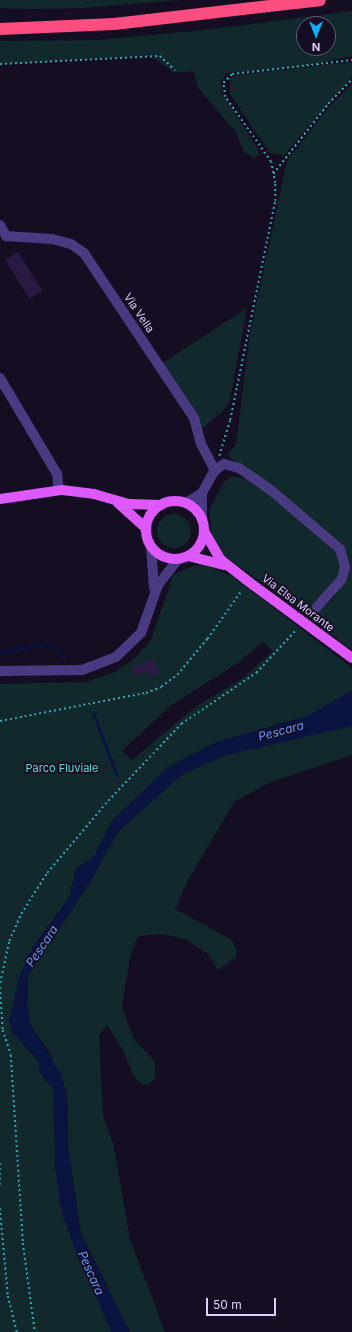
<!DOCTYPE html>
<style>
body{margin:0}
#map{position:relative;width:352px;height:1332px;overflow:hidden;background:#150e23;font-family:Inter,sans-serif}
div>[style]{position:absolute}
.green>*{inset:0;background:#11292d}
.round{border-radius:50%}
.water>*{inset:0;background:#0a1440}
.stream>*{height:3px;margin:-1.5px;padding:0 1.5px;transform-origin:1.5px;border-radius:1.5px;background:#0a1440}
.building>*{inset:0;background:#2a1a43;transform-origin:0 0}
.path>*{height:1.5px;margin-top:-0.75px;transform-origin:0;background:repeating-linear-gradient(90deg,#30a3b3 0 2px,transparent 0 5px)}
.minor>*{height:10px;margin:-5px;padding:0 5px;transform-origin:5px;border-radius:5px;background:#493a81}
.major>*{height:10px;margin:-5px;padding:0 5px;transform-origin:5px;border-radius:5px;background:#dd59fd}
.major>.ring{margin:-5px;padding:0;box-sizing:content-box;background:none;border:10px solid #dd59fd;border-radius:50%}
.highway>*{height:12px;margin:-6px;padding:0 6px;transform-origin:6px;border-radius:6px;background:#fc4d81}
.major-bridge>*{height:10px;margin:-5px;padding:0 5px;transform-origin:5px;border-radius:5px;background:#dd59fd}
span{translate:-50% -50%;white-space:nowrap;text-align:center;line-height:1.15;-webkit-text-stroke:3.5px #150e23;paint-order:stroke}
.street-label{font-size:11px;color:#ded0fe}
.park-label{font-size:11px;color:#5dddd5}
.water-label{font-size:12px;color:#6098fd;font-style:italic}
.north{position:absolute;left:296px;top:16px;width:40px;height:40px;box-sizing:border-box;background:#150e23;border:1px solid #655c7b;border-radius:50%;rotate:180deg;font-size:11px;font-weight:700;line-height:16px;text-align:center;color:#ded0fe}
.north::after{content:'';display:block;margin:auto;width:14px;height:18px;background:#04b2f7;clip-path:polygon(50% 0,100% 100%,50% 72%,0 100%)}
.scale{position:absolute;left:206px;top:1298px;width:70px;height:18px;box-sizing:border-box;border:2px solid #ded0fe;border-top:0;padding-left:5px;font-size:12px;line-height:14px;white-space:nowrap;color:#ded0fe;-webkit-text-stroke:3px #150e23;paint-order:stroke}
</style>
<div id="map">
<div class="green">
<div style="clip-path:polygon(0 0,181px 0,83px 8px,33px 9px,0 8px)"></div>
<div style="clip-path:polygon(evenodd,352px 11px,352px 56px,302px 67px,226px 73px,221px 84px,222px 93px,258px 149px,259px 155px,254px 158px,244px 152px,235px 131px,199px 89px,193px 71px,174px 73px,152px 56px,0 64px,0 41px,98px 40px,205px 30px,352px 11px,304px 24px,328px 24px,328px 48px,304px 48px,304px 24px)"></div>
<div style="clip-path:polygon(352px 62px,352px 77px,284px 155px,270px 153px,230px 94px,230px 78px,236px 75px)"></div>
<div style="clip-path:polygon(352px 84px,352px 650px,310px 618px,334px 597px,348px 575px,350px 563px,341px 544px,227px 455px,236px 444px,250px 334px,287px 161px,330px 106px)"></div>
<div style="clip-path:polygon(247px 308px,230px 400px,223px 411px,200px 431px,161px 364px)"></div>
<div style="clip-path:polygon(232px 476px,253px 481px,334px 544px,341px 568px,337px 582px,307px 614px,219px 552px,213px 541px,209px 510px,224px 482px)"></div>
<div class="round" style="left:157px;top:514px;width:34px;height:34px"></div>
<div style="clip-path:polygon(evenodd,205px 565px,232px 576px,352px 668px,352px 691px,307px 716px,217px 742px,168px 767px,113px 820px,95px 855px,76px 869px,69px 898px,32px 948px,9px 1022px,13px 1033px,39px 1062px,43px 1078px,53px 1088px,61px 1209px,79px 1260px,112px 1332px,0 1332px,0 684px,87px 682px,115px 672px,134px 659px,151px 640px,173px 575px,193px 566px,205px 565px,263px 642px,273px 651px,243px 678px,194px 708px,132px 760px,122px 751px,170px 706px,239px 662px,263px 642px)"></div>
<div style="clip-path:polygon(352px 726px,352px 755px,271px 782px,235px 801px,188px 880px,175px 909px,232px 940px,237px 951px,236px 957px,218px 970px,208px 954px,187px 940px,163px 934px,138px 936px,130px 957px,122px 1007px,134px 1039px,155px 1062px,155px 1079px,147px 1085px,140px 1083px,133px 1075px,124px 1052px,107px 1025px,99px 1035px,103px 1115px,114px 1147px,130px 1239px,165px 1332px,130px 1332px,81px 1233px,68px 1147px,67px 1096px,50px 1053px,31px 1026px,27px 1002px,28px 975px,86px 889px,118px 832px,180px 776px,226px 755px)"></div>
</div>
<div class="water">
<div style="clip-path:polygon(352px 691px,352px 726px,226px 755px,180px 776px,118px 832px,86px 889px,28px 975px,27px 1002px,31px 1026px,61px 1074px,67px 1096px,68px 1147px,80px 1233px,130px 1332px,112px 1332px,79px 1260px,61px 1209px,55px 1168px,53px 1088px,39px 1071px,39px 1061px,13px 1033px,9px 1022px,19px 977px,32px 948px,69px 898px,76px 869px,95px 855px,113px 820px,168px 767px,217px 742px,307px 716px)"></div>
</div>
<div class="stream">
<div style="left:0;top:653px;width:47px;rotate:-12.3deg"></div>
<div style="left:46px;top:643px;width:10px;rotate:24deg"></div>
<div style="left:55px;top:647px;width:14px;rotate:54deg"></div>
<div style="left:93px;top:713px;width:67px;rotate:69.1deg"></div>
</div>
<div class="building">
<div style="left:18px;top:252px;width:46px;height:15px;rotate:58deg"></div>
<div style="clip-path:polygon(153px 658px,160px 673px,151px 678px,148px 670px,135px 676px,132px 668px)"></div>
</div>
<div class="path">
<div style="left:0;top:64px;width:160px;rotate:-2.9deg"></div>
<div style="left:160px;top:56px;width:21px;rotate:43deg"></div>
<div style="left:273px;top:174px;width:89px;rotate:-51.8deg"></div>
<div style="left:328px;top:104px;width:35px;rotate:-46deg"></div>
<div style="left:219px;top:456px;width:38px;rotate:-73deg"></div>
<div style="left:230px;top:420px;width:224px;rotate:-78.4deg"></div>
<div style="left:275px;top:201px;width:18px;rotate:-90deg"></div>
<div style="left:275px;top:183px;width:21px;rotate:-101deg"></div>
<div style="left:271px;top:162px;width:80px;rotate:-125.3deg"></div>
<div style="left:225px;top:97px;width:14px;rotate:-98deg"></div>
<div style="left:223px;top:83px;width:13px;rotate:-45deg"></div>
<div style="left:232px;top:74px;width:121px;rotate:-6.7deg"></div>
<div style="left:0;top:721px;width:149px;rotate:-10.9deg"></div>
<div style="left:146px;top:693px;width:16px;rotate:-22deg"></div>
<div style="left:161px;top:687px;width:20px;rotate:-37deg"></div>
<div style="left:177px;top:675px;width:47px;rotate:-50.2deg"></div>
<div style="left:207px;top:639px;width:60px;rotate:-54.5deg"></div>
<div style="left:0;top:983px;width:43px;rotate:-77.9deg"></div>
<div style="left:9px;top:941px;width:30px;rotate:-66deg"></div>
<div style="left:21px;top:914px;width:49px;rotate:-57.6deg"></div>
<div style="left:47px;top:873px;width:94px;rotate:-49.7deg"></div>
<div style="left:108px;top:801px;width:106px;rotate:-46.5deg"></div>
<div style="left:181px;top:724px;width:91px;rotate:-34.2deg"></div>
<div style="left:256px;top:673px;width:60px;rotate:-47deg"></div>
<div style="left:0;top:987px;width:43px;rotate:86deg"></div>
<div style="left:3px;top:1030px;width:26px;rotate:72deg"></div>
<div style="left:11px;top:1055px;width:188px;rotate:86.3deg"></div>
<div style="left:23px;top:1243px;width:90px;rotate:82.3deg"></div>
<div style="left:0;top:1163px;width:23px;rotate:90deg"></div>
<div style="left:0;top:1208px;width:88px;rotate:84.8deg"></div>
<div style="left:8px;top:1296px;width:37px;rotate:76deg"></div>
</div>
<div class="minor">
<div style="left:0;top:225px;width:13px;rotate:61deg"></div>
<div style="left:6px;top:236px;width:46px;rotate:3.7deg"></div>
<div style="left:52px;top:239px;width:20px;rotate:15deg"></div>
<div style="left:71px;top:244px;width:16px;rotate:35deg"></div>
<div style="left:84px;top:253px;width:198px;rotate:56.3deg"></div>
<div style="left:194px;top:418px;width:27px;rotate:75deg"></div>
<div style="left:201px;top:444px;width:30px;rotate:62deg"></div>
<div style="left:0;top:378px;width:112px;rotate:59.3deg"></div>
<div style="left:57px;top:474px;width:16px;rotate:83deg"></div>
<div style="left:186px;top:503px;width:19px;rotate:-32deg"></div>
<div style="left:202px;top:493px;width:26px;rotate:-61deg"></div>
<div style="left:215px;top:470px;width:11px;rotate:-34deg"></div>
<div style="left:224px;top:464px;width:16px;rotate:15deg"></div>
<div style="left:239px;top:468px;width:40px;rotate:34.9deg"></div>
<div style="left:272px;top:491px;width:89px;rotate:40.5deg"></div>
<div style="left:340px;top:549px;width:19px;rotate:74deg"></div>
<div style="left:345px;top:567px;width:12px;rotate:104deg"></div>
<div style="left:342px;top:579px;width:38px;rotate:132deg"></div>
<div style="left:202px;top:519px;width:26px;rotate:-90deg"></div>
<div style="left:151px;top:547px;width:41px;rotate:85.8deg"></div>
<div style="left:0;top:671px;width:82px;rotate:-0.7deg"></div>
<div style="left:82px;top:670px;width:36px;rotate:-21deg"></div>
<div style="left:116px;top:657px;width:35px;rotate:-44deg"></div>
<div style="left:141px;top:633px;width:51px;rotate:-70.5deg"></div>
<div style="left:158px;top:585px;width:33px;rotate:-52deg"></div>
</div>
<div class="major">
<div style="left:0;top:499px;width:63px;rotate:-8.3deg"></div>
<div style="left:62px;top:490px;width:32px;rotate:7deg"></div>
<div style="left:94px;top:494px;width:37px;rotate:16deg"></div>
<div style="left:130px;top:504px;width:31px;rotate:2deg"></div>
<div class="ring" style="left:146px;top:501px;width:48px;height:48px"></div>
<div style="left:118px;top:503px;width:38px;rotate:42deg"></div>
<div style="left:204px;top:531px;width:34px;rotate:60deg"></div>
<div style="left:221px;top:560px;width:31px;rotate:38deg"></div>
<div style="left:188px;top:556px;width:37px;rotate:14deg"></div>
</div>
<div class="highway">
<div style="left:0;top:29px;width:114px;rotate:-2.5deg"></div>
<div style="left:114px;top:24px;width:207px;rotate:-6.6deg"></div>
</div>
<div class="major-bridge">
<div style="left:245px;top:579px;width:133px;rotate:36.4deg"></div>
</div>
<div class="street-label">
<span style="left:139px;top:313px;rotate:56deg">Via Vella</span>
<span style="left:298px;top:603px;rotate:37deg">Via Elsa Morante</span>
</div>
<div class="park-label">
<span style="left:62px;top:768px">Parco Fluviale</span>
</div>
<div class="water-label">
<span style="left:281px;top:731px;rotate:-15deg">Pescara</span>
<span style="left:42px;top:946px;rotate:-56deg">Pescara</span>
<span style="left:91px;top:1273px;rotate:66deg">Pescara</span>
</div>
<div class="north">N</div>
<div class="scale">50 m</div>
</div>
